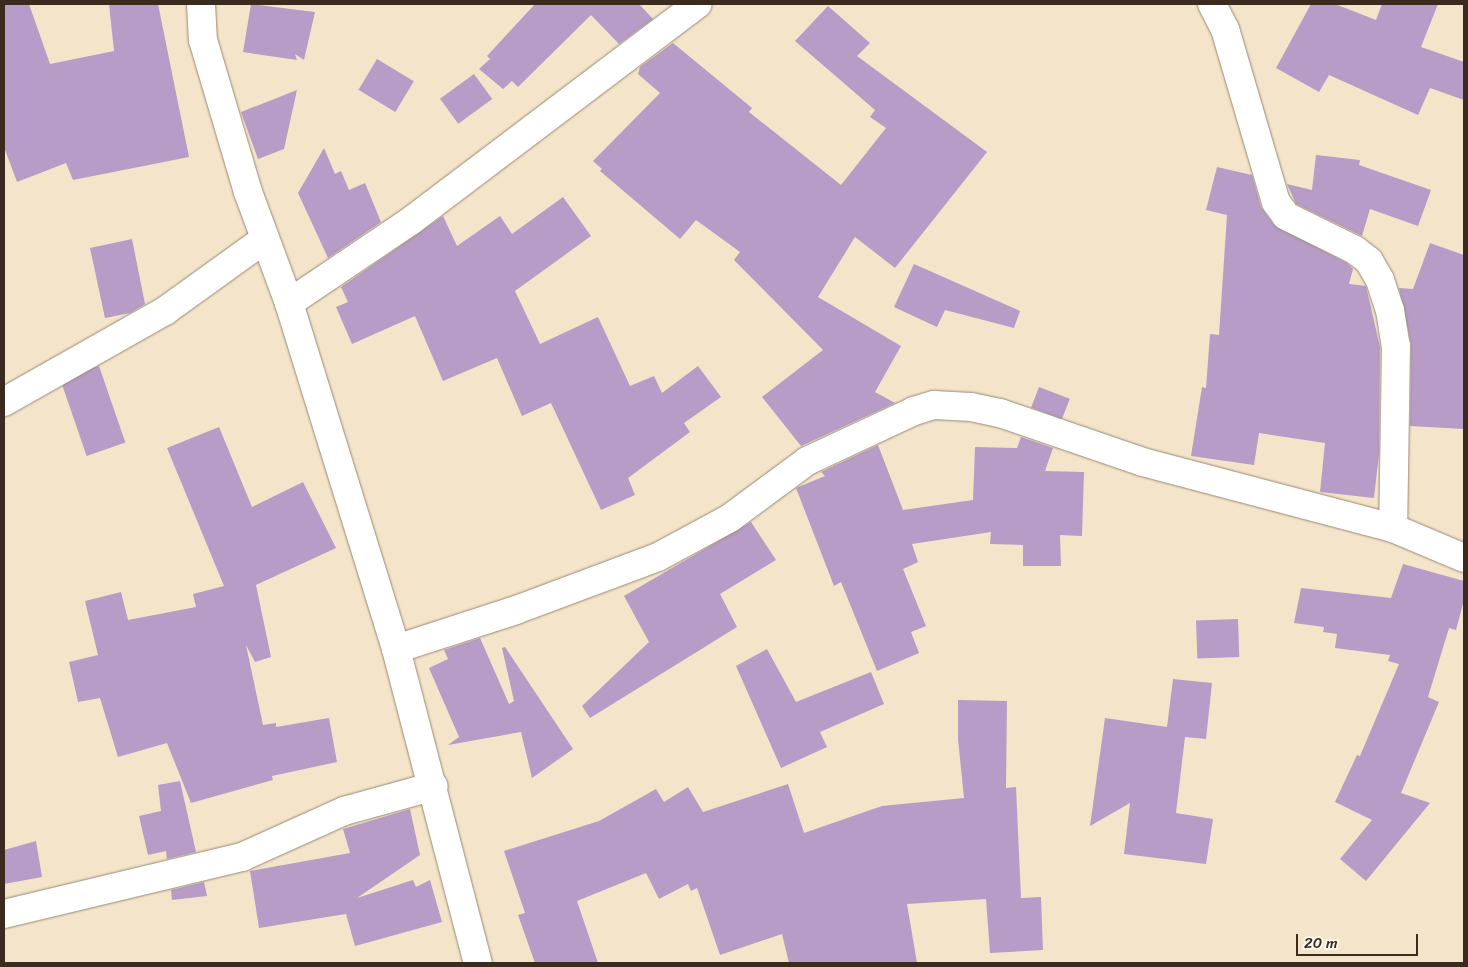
<!DOCTYPE html>
<style>
body{margin:0}
#map{position:relative;width:1468px;height:967px;overflow:hidden;background:#f4e5ca;font-family:Sriracha,sans-serif}
div>[style]{position:absolute}
.building>*{inset:0;background:#b69cc6;transform-origin:0 0}
.roads{filter:drop-shadow(0 0 1px #988874) drop-shadow(0 0 1px #988874)}
.minor>*{height:28px;margin:-14px;padding:0 14px;transform-origin:14px;border-radius:14px;background:#fff}
span{translate:-50% -50%;white-space:nowrap;text-align:center;line-height:1.15;-webkit-text-stroke:4.5px #fbf7ec;paint-order:stroke}
.frame{position:absolute;inset:0;border:5px solid #3b2a1e;pointer-events:none}
.scale{position:absolute;left:1296px;top:934px;width:122px;height:22px;box-sizing:border-box;border:2px solid #3b2a1e;border-top:0;padding-left:6px;font-size:15px;line-height:18px;white-space:nowrap;color:#3b2a1e;-webkit-text-stroke:4px #fbf7ec;paint-order:stroke}
</style>
<div id="map">
<div class="building">
<div style="clip-path:polygon(4px 4px,29px 4px,50px 64px,114px 51px,109px 4px,158px 4px,189px 157px,73px 180px,66px 163px,17px 182px,4px 147px)"></div>
<div style="clip-path:polygon(251px 4px,315px 12px,304px 60px,295px 54px,297px 60px,243px 52px)"></div>
<div style="clip-path:polygon(535px 4px,639px 4px,653px 19px,619px 44px,591px 15px,518px 87px,512px 81px,503px 89px,479px 69px,490px 59px,487px 56px)"></div>
<div style="clip-path:polygon(1311px 4px,1335px 4px,1376px 20px,1382px 4px,1438px 4px,1421px 47px,1464px 62px,1464px 100px,1430px 88px,1418px 115px,1329px 75px,1319px 92px,1276px 68px)"></div>
<div style="clip-path:polygon(828px 6px,870px 43px,857px 56px,987px 152px,895px 268px,855px 237px,818px 297px,901px 346px,875px 392px,895px 403px,801px 446px,762px 397px,823px 350px,734px 260px,740px 252px,696px 220px,680px 239px,600px 171px,602px 169px,593px 161px,660px 93px,638px 74px,640px 67px,673px 43px,752px 108px,749px 112px,841px 185px,886px 128px,870px 117px,875px 110px,795px 41px)"></div>
<div style="left:377px;top:59px;width:43px;height:36px;rotate:31deg"></div>
<div style="left:474px;top:74px;width:31px;height:42px;rotate:54deg"></div>
<div style="clip-path:polygon(297px 90px,284px 149px,258px 159px,241px 112px)"></div>
<div style="clip-path:polygon(324px 148px,335px 174px,341px 171px,349px 190px,365px 183px,381px 222px,328px 258px,298px 193px)"></div>
<div style="clip-path:polygon(1316px 155px,1360px 160px,1359px 165px,1431px 190px,1418px 226px,1370px 209px,1362px 236px,1296px 204px,1287px 184px,1312px 190px)"></div>
<div style="clip-path:polygon(1217px 167px,1252px 175px,1261px 207px,1274px 225px,1347px 263px,1353px 269px,1349px 284px,1366px 286px,1380px 347px,1379px 454px,1374px 498px,1320px 492px,1325px 443px,1259px 433px,1254px 465px,1191px 456px,1202px 387px,1206px 388px,1210px 334px,1219px 335px,1227px 215px,1206px 210px)"></div>
<div style="clip-path:polygon(563px 197px,591px 236px,515px 291px,540px 344px,598px 317px,630px 386px,654px 376px,662px 393px,698px 366px,721px 397px,684px 423px,690px 432px,628px 478px,635px 495px,601px 510px,551px 403px,522px 416px,497px 358px,443px 381px,415px 316px,352px 344px,336px 307px,348px 302px,341px 287px,443px 216px,457px 246px,500px 216px,512px 234px)"></div>
<div style="clip-path:polygon(132px 239px,145px 304px,130px 313px,105px 318px,90px 248px)"></div>
<div style="clip-path:polygon(1430px 243px,1464px 255px,1464px 429px,1410px 426px,1411px 344px,1399px 288px,1413px 289px)"></div>
<div style="clip-path:polygon(914px 264px,1020px 311px,1014px 328px,945px 310px,937px 327px,894px 307px)"></div>
<div style="left:99px;top:366px;width:81px;height:41px;rotate:71deg"></div>
<div style="left:1039px;top:387px;width:33px;height:22px;rotate:21deg"></div>
<div style="clip-path:polygon(219px 427px,252px 507px,303px 482px,336px 548px,256px 585px,271px 657px,255px 662px,246px 645px,263px 725px,276px 723px,276px 727px,329px 718px,337px 762px,272px 776px,273px 780px,191px 803px,167px 743px,118px 757px,100px 698px,78px 702px,69px 662px,98px 655px,85px 601px,121px 592px,128px 620px,196px 607px,193px 594px,224px 586px,167px 448px)"></div>
<div style="clip-path:polygon(1021px 437px,1053px 448px,1045px 471px,1084px 472px,1082px 536px,1060px 535px,1061px 566px,1023px 566px,1023px 545px,990px 544px,991px 532px,912px 544px,918px 562px,903px 569px,926px 626px,911px 632px,919px 653px,877px 671px,841px 582px,834px 586px,796px 488px,825px 476px,821px 472px,878px 445px,903px 510px,973px 500px,975px 447px,1017px 448px)"></div>
<div style="clip-path:polygon(751px 522px,776px 560px,720px 594px,737px 627px,590px 718px,582px 706px,649px 642px,624px 596px)"></div>
<div style="clip-path:polygon(1403px 564px,1464px 581px,1464px 600px,1456px 630px,1449px 628px,1428px 697px,1439px 702px,1401px 793px,1430px 803px,1366px 881px,1340px 859px,1372px 820px,1335px 802px,1357px 755px,1360px 756px,1399px 664px,1388px 661px,1390px 655px,1335px 648px,1337px 634px,1323px 632px,1324px 627px,1294px 623px,1301px 588px,1391px 598px)"></div>
<div style="left:1238px;top:619px;width:38px;height:42px;rotate:88deg"></div>
<div style="clip-path:polygon(480px 638px,509px 704px,514px 701px,502px 648px,505px 647px,573px 749px,532px 778px,521px 732px,448px 745px,459px 737px,429px 668px,448px 659px,444px 650px)"></div>
<div style="clip-path:polygon(767px 649px,796px 702px,871px 672px,884px 704px,820px 732px,827px 747px,781px 768px,736px 666px)"></div>
<div style="clip-path:polygon(1173px 679px,1212px 683px,1206px 739px,1185px 737px,1176px 813px,1213px 819px,1206px 864px,1124px 854px,1130px 803px,1090px 826px,1105px 718px,1167px 727px)"></div>
<div style="clip-path:polygon(958px 700px,1007px 701px,1006px 788px,1016px 787px,1021px 898px,1041px 897px,1043px 950px,990px 953px,986px 899px,907px 904px,917px 963px,789px 963px,782px 934px,720px 955px,697px 888px,691px 891px,688px 884px,659px 899px,646px 873px,577px 901px,598px 963px,535px 963px,518px 915px,525px 913px,504px 851px,599px 821px,656px 789px,664px 802px,688px 787px,703px 812px,788px 784px,804px 833px,882px 806px,964px 798px,958px 739px)"></div>
<div style="clip-path:polygon(180px 781px,196px 852px,167px 859px,166px 851px,148px 855px,139px 816px,161px 811px,158px 785px)"></div>
<div style="clip-path:polygon(410px 809px,420px 855px,357px 898px,413px 880px,416px 887px,430px 880px,442px 922px,355px 946px,346px 914px,259px 928px,250px 871px,350px 853px,343px 829px)"></div>
<div style="clip-path:polygon(36px 841px,42px 877px,4px 884px,4px 850px)"></div>
<div style="clip-path:polygon(204px 882px,207px 896px,172px 900px,171px 890px)"></div>
</div>
<div class="roads">
<div class="minor">
<div style="left:201px;top:4px;width:36px;rotate:87deg"></div>
<div style="left:203px;top:40px;width:159px;rotate:73.5deg"></div>
<div style="left:248px;top:192px;width:118px;rotate:69.7deg"></div>
<div style="left:289px;top:303px;width:362px;rotate:72.8deg"></div>
<div style="left:396px;top:649px;width:325px;rotate:75.4deg"></div>
<div style="left:1212px;top:4px;width:28px;rotate:63deg"></div>
<div style="left:1225px;top:29px;width:180px;rotate:73.6deg"></div>
<div style="left:1276px;top:202px;width:17px;rotate:54deg"></div>
<div style="left:1286px;top:216px;width:77px;rotate:26.2deg"></div>
<div style="left:1355px;top:250px;width:18px;rotate:38deg"></div>
<div style="left:1369px;top:261px;width:22px;rotate:60deg"></div>
<div style="left:1380px;top:280px;width:32px;rotate:72deg"></div>
<div style="left:1390px;top:310px;width:36px;rotate:81deg"></div>
<div style="left:1396px;top:346px;width:182px;rotate:90.9deg"></div>
<div style="left:1393px;top:528px;width:77px;rotate:22.9deg"></div>
<div style="left:289px;top:303px;width:148px;rotate:-34deg"></div>
<div style="left:412px;top:220px;width:358px;rotate:-37.1deg"></div>
<div style="left:4px;top:402px;width:185px;rotate:-29.5deg"></div>
<div style="left:165px;top:311px;width:123px;rotate:-35.8deg"></div>
<div style="left:396px;top:649px;width:126px;rotate:-18deg"></div>
<div style="left:516px;top:610px;width:152px;rotate:-20.5deg"></div>
<div style="left:658px;top:557px;width:82px;rotate:-28.4deg"></div>
<div style="left:730px;top:518px;width:96px;rotate:-36.5deg"></div>
<div style="left:807px;top:461px;width:118px;rotate:-25deg"></div>
<div style="left:914px;top:411px;width:21px;rotate:-17deg"></div>
<div style="left:934px;top:405px;width:37px;rotate:3deg"></div>
<div style="left:971px;top:407px;width:30px;rotate:12deg"></div>
<div style="left:1000px;top:413px;width:151px;rotate:18.9deg"></div>
<div style="left:1143px;top:462px;width:259px;rotate:14.8deg"></div>
<div style="left:4px;top:914px;width:245px;rotate:-13.5deg"></div>
<div style="left:242px;top:857px;width:112px;rotate:-24.3deg"></div>
<div style="left:344px;top:811px;width:93px;rotate:-15.5deg"></div>
</div>
</div>
<div class="frame"></div>
<div class="scale">20 m</div>
</div>
